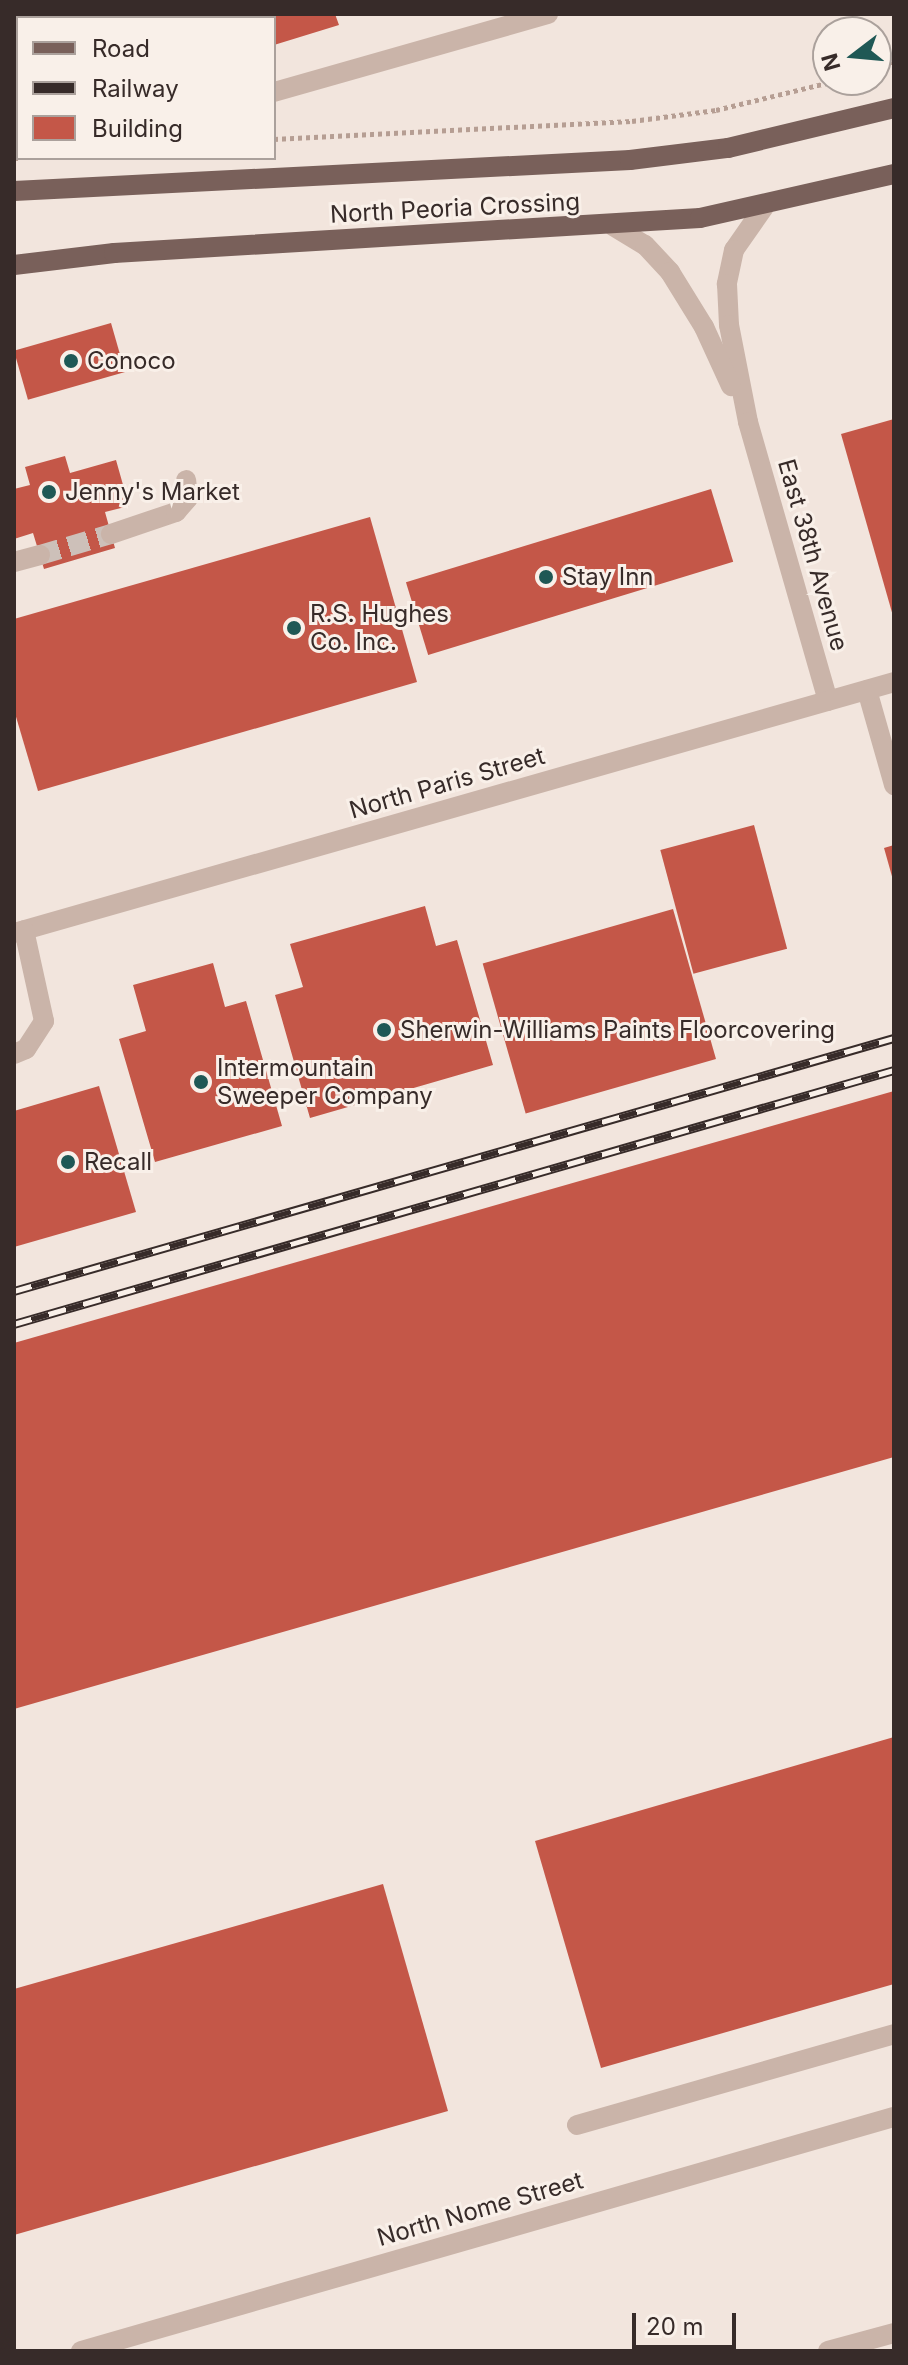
<!DOCTYPE html>
<style>
body{margin:0}
#map{position:relative;width:908px;height:2365px;overflow:hidden;background:#f2e5dd;font-family:Inter,sans-serif}
div>[style]{position:absolute}
.building>*{inset:0;background:#c45748;transform-origin:0 0}
.minor-tunnel>*{height:20px;margin-top:-10px;transform-origin:0;background:repeating-linear-gradient(90deg,#cdc0b9 0 20px,transparent 0 30px)}
.path>*{height:5px;margin-top:-2.5px;transform-origin:0;background:repeating-linear-gradient(90deg,#b69e93 0 4px,transparent 0 8px)}
.minor>*{height:20px;margin:-10px;padding:0 10px;transform-origin:10px;border-radius:10px;background:#cab4a9}
.major>*{height:20px;margin:-10px;padding:0 10px;transform-origin:10px;border-radius:10px;background:#79605a}
.rail>*{height:9px;margin-top:-4.5px;transform-origin:0;background:repeating-linear-gradient(90deg,#f9f0e9 0 18px,#372b29 0 36px);box-sizing:border-box;border-block:2px solid #372b29}
.dots>*{width:22px;height:22px;translate:-50% -50%;box-sizing:border-box;border:4px solid #f9f0e9;border-radius:50%}
span{translate:-50% -50%;white-space:nowrap;text-align:center;line-height:1.15;-webkit-text-stroke:6px #f9f0e9;paint-order:stroke}
.street-label{font-size:24px;color:#372b29}
.poi-label{font-size:24px;color:#372b29}
.left{translate:0 -50%;text-align:left}
.frame{position:absolute;inset:0;border:16px solid #372b29;pointer-events:none}
.legend{position:absolute;left:16px;top:16px;width:260px;height:144px;box-sizing:border-box;background:#f9f0e9;border:2px solid #aba19c;margin:0;padding:10px 14px;list-style:none;font-size:24px;color:#372b29}
.legend li{display:flex;align-items:center;gap:16px;height:40px}
.legend b{width:40px;border:2px solid #aba19c}
.north{position:absolute;left:812px;top:16px;width:80px;height:80px;box-sizing:border-box;background:#f9f0e9;border:2px solid #aba19c;border-radius:50%;rotate:254deg;font-size:22px;font-weight:700;line-height:32px;text-align:center;color:#372b29}
.north::after{content:'';display:block;margin:auto;width:28px;height:36px;background:#1f5855;clip-path:polygon(50% 0,100% 100%,50% 72%,0 100%)}
.scale{position:absolute;left:632px;top:2313px;width:104px;height:36px;box-sizing:border-box;border:4px solid #372b29;border-top:0;padding-left:10px;font-size:24px;line-height:28px;white-space:nowrap;color:#372b29;-webkit-text-stroke:6px #f9f0e9;paint-order:stroke}
</style>
<div id="map">
<div class="building">
<div style="clip-path:polygon(238px 14px,335px 14px,339px 25px,274px 45px,274px 18px)"></div>
<div style="left:111px;top:323px;width:51px;height:101px;rotate:74deg"></div>
<div style="clip-path:polygon(894px 419px,894px 616px,893px 616px,841px 434px)"></div>
<div style="clip-path:polygon(65px 456px,70px 473px,116px 460px,129px 506px,105px 512px,115px 548px,44px 569px,33px 533px,14px 539px,14px 489px,30px 485px,25px 467px)"></div>
<div style="left:711px;top:489px;width:76px;height:319px;rotate:73deg"></div>
<div style="clip-path:polygon(370px 517px,417px 682px,38px 791px,14px 710px,14px 619px)"></div>
<div style="left:754px;top:825px;width:128px;height:97px;rotate:75deg"></div>
<div style="clip-path:polygon(894px 845px,894px 880px,893px 880px,884px 848px)"></div>
<div style="clip-path:polygon(425px 906px,436px 946px,457px 940px,493px 1065px,310px 1118px,275px 995px,303px 987px,290px 944px)"></div>
<div style="left:673px;top:909px;width:156px;height:198px;rotate:74deg"></div>
<div style="clip-path:polygon(213px 963px,225px 1007px,246px 1001px,282px 1126px,155px 1162px,119px 1039px,146px 1031px,133px 985px)"></div>
<div style="clip-path:polygon(99px 1086px,136px 1212px,14px 1247px,14px 1111px)"></div>
<div style="clip-path:polygon(894px 1091px,894px 1457px,14px 1709px,14px 1343px)"></div>
<div style="clip-path:polygon(894px 1737px,894px 1984px,601px 2068px,535px 1841px)"></div>
<div style="clip-path:polygon(383px 1884px,448px 2111px,14px 2235px,14px 1989px)"></div>
</div>
<div class="minor-tunnel">
<div style="left:40px;top:555px;width:74px;rotate:-16.5deg"></div>
</div>
<div class="path">
<div style="left:876px;top:69px;width:19px;rotate:-18deg"></div>
<div style="left:274px;top:139px;width:358px;rotate:-2.9deg"></div>
<div style="left:632px;top:121px;width:85px;rotate:-7.5deg"></div>
<div style="left:716px;top:110px;width:127px;rotate:-13.7deg"></div>
<div style="left:14px;top:158px;width:4px"></div>
</div>
<div class="minor">
<div style="left:39px;top:18px;width:6px;rotate:-39deg"></div>
<div style="left:14px;top:26px;width:5px;rotate:37deg"></div>
<div style="left:274px;top:92px;width:285px;rotate:-15.9deg"></div>
<div style="left:764px;top:207px;width:52px;rotate:124.9deg"></div>
<div style="left:734px;top:250px;width:35px;rotate:102deg"></div>
<div style="left:727px;top:284px;width:41px;rotate:87.2deg"></div>
<div style="left:729px;top:325px;width:99px;rotate:78.9deg"></div>
<div style="left:748px;top:422px;width:290px;rotate:74deg"></div>
<div style="left:613px;top:226px;width:37px;rotate:31deg"></div>
<div style="left:645px;top:245px;width:37px;rotate:47deg"></div>
<div style="left:670px;top:272px;width:65px;rotate:58.3deg"></div>
<div style="left:704px;top:327px;width:65px;rotate:65.4deg"></div>
<div style="left:111px;top:534px;width:69px;rotate:-18.7deg"></div>
<div style="left:176px;top:512px;width:18px;rotate:-49deg"></div>
<div style="left:188px;top:498px;width:18px;rotate:-96deg"></div>
<div style="left:14px;top:562px;width:27px;rotate:-15deg"></div>
<div style="left:867px;top:690px;width:99px;rotate:74.1deg"></div>
<div style="left:14px;top:933px;width:915px;rotate:-15.92deg"></div>
<div style="left:14px;top:1054px;width:13px;rotate:-23deg"></div>
<div style="left:26px;top:1049px;width:33px;rotate:-57deg"></div>
<div style="left:44px;top:1021px;width:93px;rotate:-102.4deg"></div>
<div style="left:577px;top:2125px;width:330px;rotate:-16deg"></div>
<div style="left:81px;top:2351px;width:846px;rotate:-16.06deg"></div>
<div style="left:828px;top:2351px;width:68px;rotate:-15.3deg"></div>
</div>
<div class="major">
<div style="left:14px;top:191px;width:617px;rotate:-2.88deg"></div>
<div style="left:630px;top:160px;width:99px;rotate:-7deg"></div>
<div style="left:728px;top:148px;width:171px;rotate:-13.5deg"></div>
<div style="left:14px;top:265px;width:101px;rotate:-6.8deg"></div>
<div style="left:114px;top:253px;width:587px;rotate:-3.42deg"></div>
<div style="left:700px;top:218px;width:199px;rotate:-12.8deg"></div>
</div>
<div class="rail">
<div style="left:14px;top:1291px;width:916px;rotate:-16.04deg"></div>
<div style="left:14px;top:1324px;width:916px;rotate:-16.1deg"></div>
</div>
<div class="dots">
<div style="left:71px;top:361px;background:#1f5855"></div>
<div style="left:49px;top:492px;background:#1f5855"></div>
<div style="left:546px;top:577px;background:#1f5855"></div>
<div style="left:294px;top:628px;background:#1f5855"></div>
<div style="left:384px;top:1030px;background:#1f5855"></div>
<div style="left:201px;top:1082px;background:#1f5855"></div>
<div style="left:68px;top:1162px;background:#1f5855"></div>
</div>
<div class="street-label">
<span style="left:455px;top:208px;rotate:-3deg">North Peoria Crossing</span>
<span style="left:813px;top:555px;rotate:74deg">East 38th Avenue</span>
<span style="left:447px;top:783px;rotate:-16deg">North Paris Street</span>
<span style="left:480px;top:2209px;rotate:-16deg">North Nome Street</span>
</div>
<div class="poi-label">
<span class="left" style="left:87px;top:361px">Conoco</span>
<span class="left" style="left:65px;top:492px">Jenny's Market</span>
<span class="left" style="left:562px;top:577px">Stay Inn</span>
<span class="left" style="left:310px;top:628px">R.S. Hughes<br>Co. Inc.</span>
<span class="left" style="left:400px;top:1030px">Sherwin-Williams Paints Floorcovering</span>
<span class="left" style="left:217px;top:1082px">Intermountain<br>Sweeper Company</span>
<span class="left" style="left:84px;top:1162px">Recall</span>
</div>
<div class="frame"></div>
<ul class="legend">
<li><b style="height:10px;background:#79605a"></b>Road</li>
<li><b style="height:10px;background:#372b29"></b>Railway</li>
<li><b style="height:22px;background:#c45748"></b>Building</li>
</ul>
<div class="north">N</div>
<div class="scale">20 m</div>
</div>
